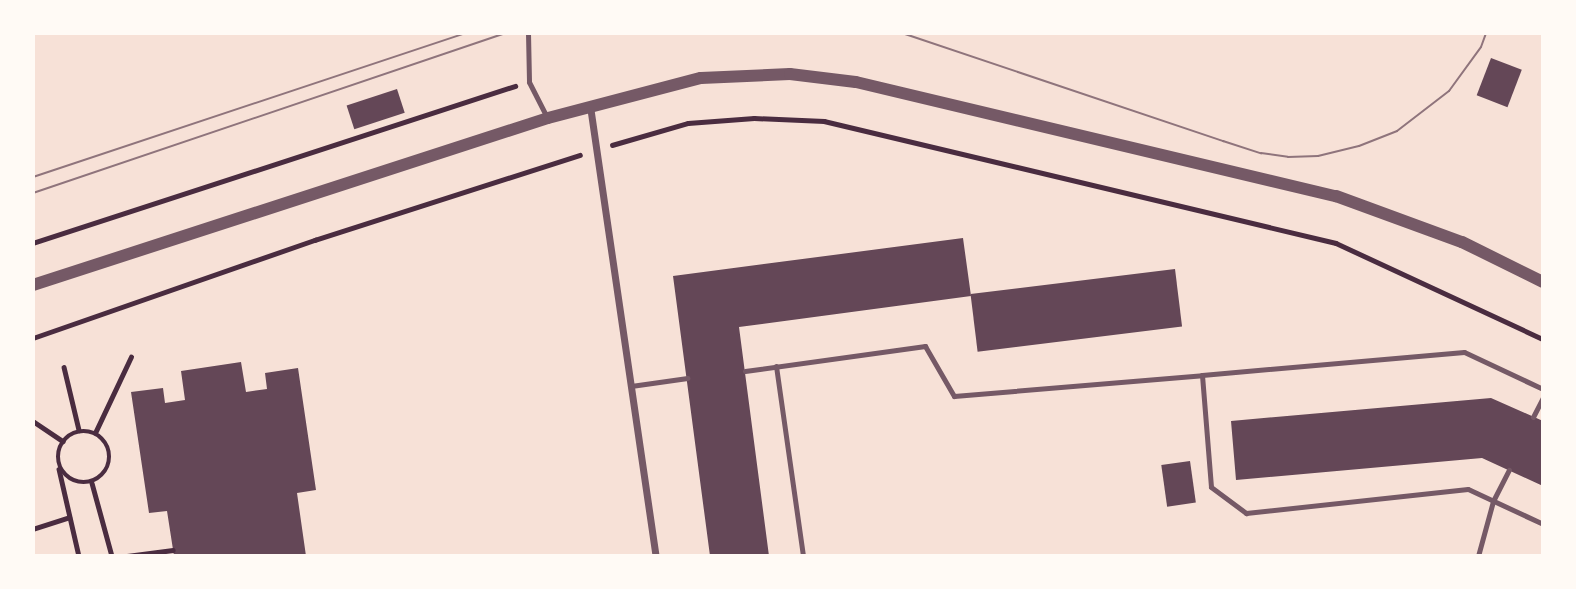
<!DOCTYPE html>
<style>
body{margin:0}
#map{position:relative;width:1576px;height:589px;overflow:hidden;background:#f7e1d7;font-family:"Fira Sans",sans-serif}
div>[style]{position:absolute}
.building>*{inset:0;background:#644757;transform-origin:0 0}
.path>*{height:4.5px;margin:-2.25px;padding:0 2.25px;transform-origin:2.25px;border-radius:2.25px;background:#4a2c40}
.path>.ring{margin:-2.25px;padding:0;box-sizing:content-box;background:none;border:4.5px solid #4a2c40;border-radius:50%}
.service>*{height:5px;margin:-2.5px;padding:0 2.5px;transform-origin:2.5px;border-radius:2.5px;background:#755966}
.minor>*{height:7px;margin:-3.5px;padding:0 3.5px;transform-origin:3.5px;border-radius:3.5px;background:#755966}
.tertiary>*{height:12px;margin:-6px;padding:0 6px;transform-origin:6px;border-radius:6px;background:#755966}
.tram>*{height:2px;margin:-1px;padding:0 1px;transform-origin:1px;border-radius:1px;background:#8f747c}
span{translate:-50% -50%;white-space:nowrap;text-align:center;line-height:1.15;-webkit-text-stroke:7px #fffaf5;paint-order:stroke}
.frame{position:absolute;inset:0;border:35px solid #fffaf5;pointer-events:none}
</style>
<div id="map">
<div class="building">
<div style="left:1491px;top:58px;width:33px;height:40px;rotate:21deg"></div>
<div style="left:397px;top:89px;width:25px;height:53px;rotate:72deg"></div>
<div style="clip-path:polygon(963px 238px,971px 296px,739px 327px,769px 556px,710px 556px,673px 276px)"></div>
<div style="left:1175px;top:269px;width:58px;height:206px;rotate:83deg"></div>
<div style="clip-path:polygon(241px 362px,246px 392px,267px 389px,265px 373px,298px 368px,316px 490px,297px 493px,306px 556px,174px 556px,167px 511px,149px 513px,131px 392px,163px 388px,165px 403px,185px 400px,181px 371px)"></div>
<div style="clip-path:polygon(1491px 398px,1543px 421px,1543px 486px,1482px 458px,1236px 480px,1231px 421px)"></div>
<div style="left:1190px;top:461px;width:42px;height:29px;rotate:82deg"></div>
</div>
<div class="path">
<div style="left:612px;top:145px;width:79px;rotate:-16.1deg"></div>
<div style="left:688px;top:123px;width:66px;rotate:-4.3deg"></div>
<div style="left:754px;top:118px;width:70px;rotate:2.5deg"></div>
<div style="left:824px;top:121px;width:526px;rotate:13.4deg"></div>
<div style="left:1336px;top:243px;width:228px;rotate:24.9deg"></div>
<div style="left:33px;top:243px;width:507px;rotate:-18.04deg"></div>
<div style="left:33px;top:338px;width:299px;rotate:-19.2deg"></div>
<div style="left:315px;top:240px;width:278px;rotate:-17.8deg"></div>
<div style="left:64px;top:367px;width:65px;rotate:76.6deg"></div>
<div style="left:33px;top:421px;width:36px;rotate:34deg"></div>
<div class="ring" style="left:58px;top:431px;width:47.5px;height:47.5px"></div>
<div style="left:95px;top:433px;width:84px;rotate:-64.7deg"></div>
<div style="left:59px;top:469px;width:89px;rotate:77.1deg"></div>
<div style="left:92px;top:483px;width:76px;rotate:74.7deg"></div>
<div style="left:33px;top:529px;width:38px;rotate:-18deg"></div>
<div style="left:127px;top:556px;width:46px;rotate:-7.4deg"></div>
</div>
<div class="service">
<div style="left:528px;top:33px;width:49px;rotate:88.8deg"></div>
<div style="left:529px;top:82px;width:39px;rotate:63deg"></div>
<div style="left:776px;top:366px;width:192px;rotate:81.9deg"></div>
<div style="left:745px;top:371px;width:182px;rotate:-7.9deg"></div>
<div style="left:925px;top:346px;width:58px;rotate:59.9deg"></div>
<div style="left:954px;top:396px;width:249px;rotate:-4.8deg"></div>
<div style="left:631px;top:386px;width:57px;rotate:-8.1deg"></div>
<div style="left:1543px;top:389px;width:87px;rotate:-154.9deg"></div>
<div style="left:1464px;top:352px;width:263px;rotate:175deg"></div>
<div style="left:1202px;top:375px;width:112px;rotate:85.4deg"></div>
<div style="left:1211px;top:487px;width:44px;rotate:36.6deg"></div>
<div style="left:1246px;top:513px;width:223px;rotate:-6.2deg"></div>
<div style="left:1468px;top:489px;width:83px;rotate:25deg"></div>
<div style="left:1533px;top:417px;width:22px;rotate:-63deg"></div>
<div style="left:1478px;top:556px;width:57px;rotate:-74.7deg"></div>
<div style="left:1493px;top:501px;width:35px;rotate:-63deg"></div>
</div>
<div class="minor">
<div style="left:590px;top:106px;width:455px;rotate:81.7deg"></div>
</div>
<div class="tertiary">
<div style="left:33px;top:285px;width:541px;rotate:-17.97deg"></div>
<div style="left:548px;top:118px;width:158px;rotate:-14.7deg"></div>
<div style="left:701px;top:78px;width:89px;rotate:-2.6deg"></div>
<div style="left:790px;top:74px;width:66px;rotate:6.9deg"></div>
<div style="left:856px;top:82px;width:493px;rotate:13.4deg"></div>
<div style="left:1336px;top:196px;width:134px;rotate:20.1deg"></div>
<div style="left:1462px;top:242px;width:90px;rotate:26.3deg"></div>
</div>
<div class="tram">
<div style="left:902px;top:33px;width:339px;rotate:18.6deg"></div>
<div style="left:1223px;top:141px;width:40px;rotate:18deg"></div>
<div style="left:1261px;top:153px;width:27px;rotate:8deg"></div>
<div style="left:1288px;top:157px;width:30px;rotate:-2deg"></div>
<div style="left:1318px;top:156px;width:42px;rotate:-13.7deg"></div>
<div style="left:1359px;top:146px;width:41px;rotate:-21.5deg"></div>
<div style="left:1397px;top:131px;width:66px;rotate:-37.6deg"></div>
<div style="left:1449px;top:91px;width:54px;rotate:-54deg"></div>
<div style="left:1481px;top:47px;width:15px;rotate:-70deg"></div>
<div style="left:33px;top:177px;width:455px;rotate:-18.4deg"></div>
<div style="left:33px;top:193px;width:499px;rotate:-18.7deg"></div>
</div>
<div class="frame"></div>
</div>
